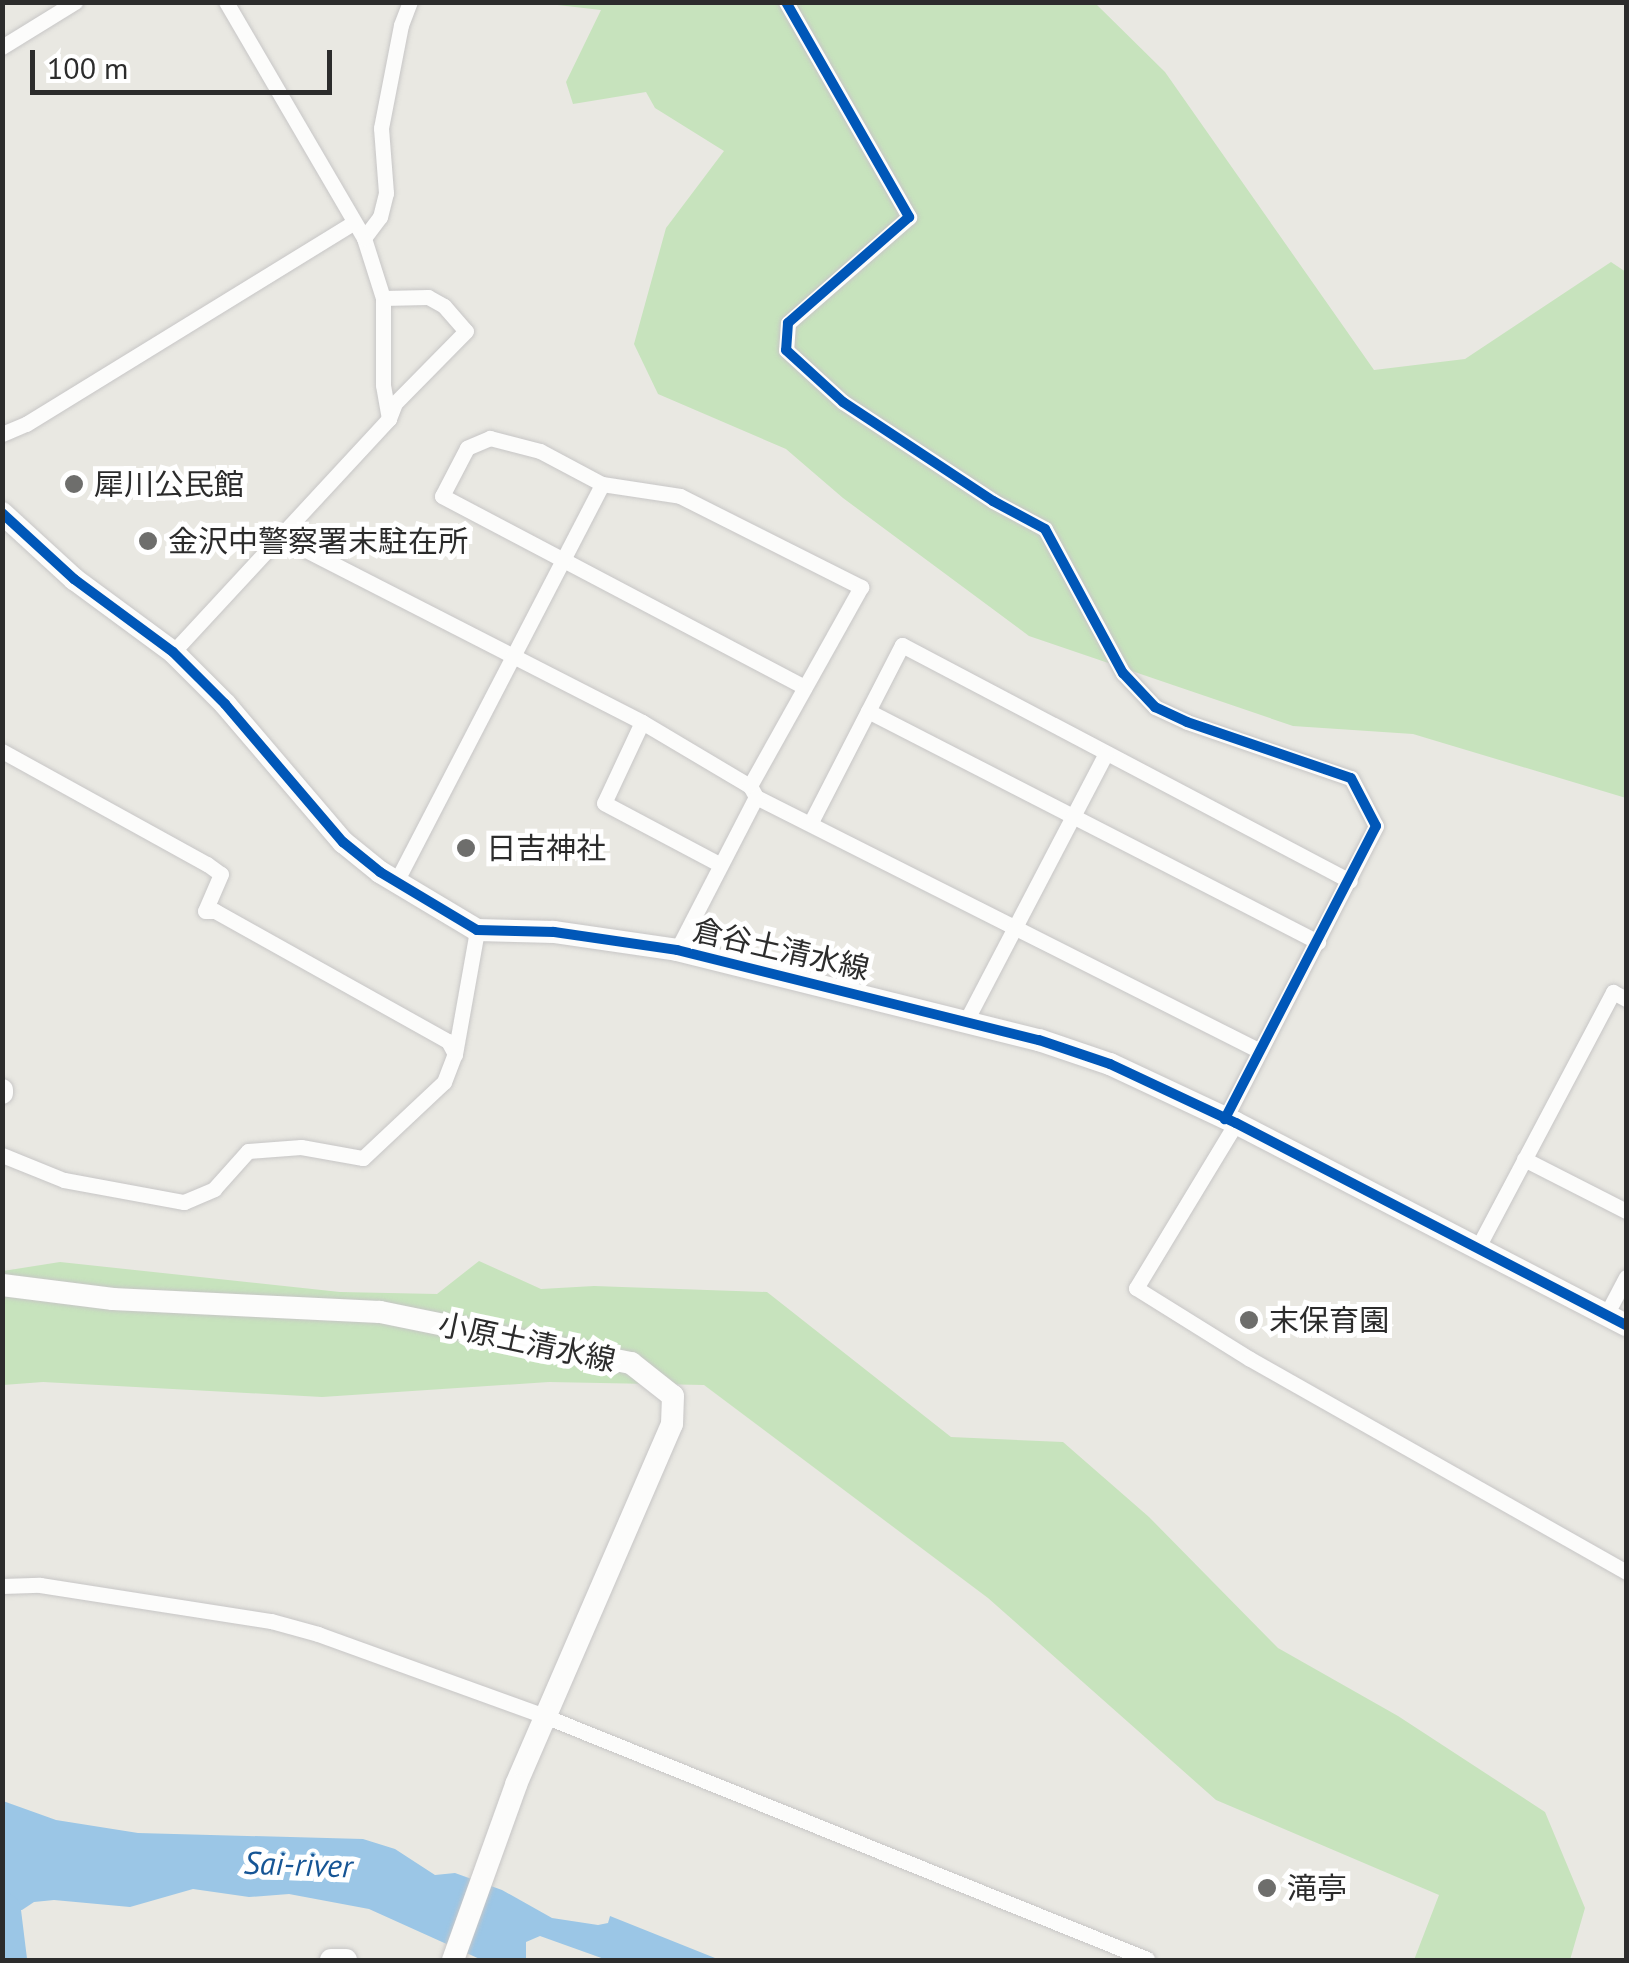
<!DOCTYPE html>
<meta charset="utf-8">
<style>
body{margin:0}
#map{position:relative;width:1629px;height:1963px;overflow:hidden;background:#e9e8e2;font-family:"PT Sans","Noto Sans JP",sans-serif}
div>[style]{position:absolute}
.green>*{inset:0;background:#c7e3bd}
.water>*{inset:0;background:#9bc6e6}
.river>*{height:38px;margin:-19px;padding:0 19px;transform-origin:19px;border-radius:19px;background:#9bc6e6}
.roads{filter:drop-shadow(0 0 2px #c7c6c6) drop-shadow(0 0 2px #c7c6c6)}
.minor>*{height:15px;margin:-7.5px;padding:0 7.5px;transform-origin:7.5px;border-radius:7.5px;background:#fcfcfb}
.secondary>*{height:22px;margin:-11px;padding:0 11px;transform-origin:11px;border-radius:11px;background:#fcfcfb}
.cycleway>*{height:10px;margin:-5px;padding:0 5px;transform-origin:5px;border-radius:5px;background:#0057b8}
.dots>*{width:28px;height:28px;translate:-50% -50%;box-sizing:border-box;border:5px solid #fff;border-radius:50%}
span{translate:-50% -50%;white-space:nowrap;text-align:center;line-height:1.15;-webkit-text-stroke:10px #fff;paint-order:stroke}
.poi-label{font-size:30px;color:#2c2c2c}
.left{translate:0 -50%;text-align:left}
.street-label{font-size:30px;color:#2c2c2c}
.water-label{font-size:32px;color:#165595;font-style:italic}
.frame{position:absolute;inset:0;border:5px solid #2c2c2c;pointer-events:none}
.scale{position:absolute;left:30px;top:50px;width:302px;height:45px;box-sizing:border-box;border:5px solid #2c2c2c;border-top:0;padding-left:12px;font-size:30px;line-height:35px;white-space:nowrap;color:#2c2c2c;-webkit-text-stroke:8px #fff;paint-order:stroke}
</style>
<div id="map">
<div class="green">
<div style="clip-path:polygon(540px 3px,1095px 3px,1165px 72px,1374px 370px,1465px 359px,1611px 262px,1626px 272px,1626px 798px,1413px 734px,1293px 726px,1029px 636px,843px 498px,786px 449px,658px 394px,634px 344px,666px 228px,724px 151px,655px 108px,646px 92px,573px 104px,566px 82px,601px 10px)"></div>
<div style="clip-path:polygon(479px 1261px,541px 1289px,594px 1286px,767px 1292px,951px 1437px,1063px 1442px,1149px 1517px,1278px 1648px,1398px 1716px,1545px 1812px,1585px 1908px,1570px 1960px,1414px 1960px,1439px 1895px,1216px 1800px,988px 1598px,704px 1385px,549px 1382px,322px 1397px,43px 1382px,3px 1385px,3px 1271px,60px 1262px,340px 1292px,437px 1294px)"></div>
</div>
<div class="water">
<div style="clip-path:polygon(3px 1801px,56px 1820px,138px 1833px,363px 1839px,395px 1849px,435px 1875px,455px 1873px,502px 1890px,552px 1918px,598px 1925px,608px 1923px,610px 1916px,720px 1960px,607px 1960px,540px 1936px,526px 1942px,526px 1960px,482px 1960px,369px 1909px,289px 1894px,249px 1897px,193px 1889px,130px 1907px,54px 1900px,34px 1902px,22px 1910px,3px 1910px)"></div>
</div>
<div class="river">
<div style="left:2px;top:1911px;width:49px;rotate:83deg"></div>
</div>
<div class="roads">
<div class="minor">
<div style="left:786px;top:2px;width:248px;rotate:60.2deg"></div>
<div style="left:909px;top:217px;width:161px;rotate:138.8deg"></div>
<div style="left:788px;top:323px;width:27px;rotate:94deg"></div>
<div style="left:786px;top:350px;width:77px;rotate:42.4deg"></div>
<div style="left:843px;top:402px;width:180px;rotate:33.4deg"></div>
<div style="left:993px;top:501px;width:59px;rotate:28.3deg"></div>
<div style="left:1045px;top:529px;width:164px;rotate:61.6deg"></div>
<div style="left:1123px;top:673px;width:47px;rotate:46.7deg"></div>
<div style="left:1155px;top:707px;width:35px;rotate:25deg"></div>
<div style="left:1187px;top:722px;width:173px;rotate:18.9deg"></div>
<div style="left:1351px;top:778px;width:54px;rotate:62.5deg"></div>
<div style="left:1376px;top:826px;width:330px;rotate:117.3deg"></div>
<div style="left:2px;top:47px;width:86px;rotate:-31.7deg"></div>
<div style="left:364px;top:238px;width:26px;rotate:-53deg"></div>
<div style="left:380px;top:217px;width:25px;rotate:-76deg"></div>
<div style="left:386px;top:193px;width:65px;rotate:-94.4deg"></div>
<div style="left:381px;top:128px;width:105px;rotate:-79deg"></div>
<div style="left:401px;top:25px;width:25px;rotate:-69deg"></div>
<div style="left:383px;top:298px;width:45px;rotate:-1.3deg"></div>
<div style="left:428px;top:297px;width:18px;rotate:29deg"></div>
<div style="left:444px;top:306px;width:33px;rotate:49deg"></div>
<div style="left:466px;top:331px;width:101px;rotate:134.6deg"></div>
<div style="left:395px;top:403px;width:17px;rotate:111deg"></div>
<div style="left:2px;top:434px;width:26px;rotate:-23deg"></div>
<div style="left:26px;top:424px;width:385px;rotate:-31.6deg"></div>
<div style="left:602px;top:484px;width:70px;rotate:-152deg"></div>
<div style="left:540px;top:451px;width:52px;rotate:-165.4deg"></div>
<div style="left:490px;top:438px;width:25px;rotate:157deg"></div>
<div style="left:467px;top:448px;width:54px;rotate:117.5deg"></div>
<div style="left:442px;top:496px;width:410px;rotate:27.8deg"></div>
<div style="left:287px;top:532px;width:26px;rotate:43deg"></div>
<div style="left:306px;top:550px;width:377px;rotate:27.1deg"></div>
<div style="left:642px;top:722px;width:126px;rotate:30.7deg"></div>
<div style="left:750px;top:786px;width:13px;rotate:61deg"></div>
<div style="left:756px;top:797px;width:564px;rotate:26.75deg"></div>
<div style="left:173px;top:652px;width:318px;rotate:-47.2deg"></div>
<div style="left:389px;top:419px;width:35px;rotate:-100deg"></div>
<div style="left:383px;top:385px;width:87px;rotate:-90deg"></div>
<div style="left:383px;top:298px;width:63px;rotate:-107.6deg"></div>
<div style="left:364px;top:238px;width:273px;rotate:-120.3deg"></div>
<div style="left:868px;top:711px;width:506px;rotate:27.17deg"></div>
<div style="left:642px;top:722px;width:89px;rotate:115.1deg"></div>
<div style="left:604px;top:803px;width:132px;rotate:27.9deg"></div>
<div style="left:2px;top:751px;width:234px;rotate:28.9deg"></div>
<div style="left:207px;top:864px;width:17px;rotate:36deg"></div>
<div style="left:221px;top:874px;width:40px;rotate:113.4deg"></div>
<div style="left:205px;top:911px;width:10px"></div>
<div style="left:215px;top:911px;width:267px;rotate:29.2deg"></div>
<div style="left:448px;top:1041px;width:15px;rotate:62deg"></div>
<div style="left:811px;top:822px;width:199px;rotate:-62.8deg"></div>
<div style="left:902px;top:645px;width:506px;rotate:27.78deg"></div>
<div style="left:396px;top:882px;width:448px;rotate:-62.6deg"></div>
<div style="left:602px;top:484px;width:79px;rotate:8.7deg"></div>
<div style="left:680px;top:496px;width:203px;rotate:26.7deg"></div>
<div style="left:861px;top:587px;width:228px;rotate:119.2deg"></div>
<div style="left:677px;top:950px;width:172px;rotate:-62.7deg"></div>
<div style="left:967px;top:1019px;width:300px;rotate:-62.4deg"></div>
<div style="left:1236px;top:1123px;width:193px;rotate:121.2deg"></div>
<div style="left:1136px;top:1288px;width:134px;rotate:31.9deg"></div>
<div style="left:1250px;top:1359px;width:432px;rotate:29.5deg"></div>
<div style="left:2px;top:1155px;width:67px;rotate:22deg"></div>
<div style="left:64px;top:1180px;width:122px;rotate:10.4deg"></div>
<div style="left:184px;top:1202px;width:33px;rotate:-23deg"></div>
<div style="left:214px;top:1189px;width:51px;rotate:-48.2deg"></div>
<div style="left:248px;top:1151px;width:53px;rotate:-4.3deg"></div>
<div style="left:301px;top:1147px;width:63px;rotate:10.1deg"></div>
<div style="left:363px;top:1158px;width:111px;rotate:-43.2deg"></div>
<div style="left:444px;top:1082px;width:30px;rotate:-69deg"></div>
<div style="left:455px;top:1054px;width:126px;rotate:-79.9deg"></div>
<div style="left:1524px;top:1159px;width:114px;rotate:27deg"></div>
<div style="left:1477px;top:1249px;width:291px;rotate:-62.1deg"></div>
<div style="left:1613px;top:992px;width:15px;rotate:28deg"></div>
<div style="left:1606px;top:1315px;width:43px;rotate:-62.2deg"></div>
<div style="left:2px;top:1586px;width:38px;rotate:-2deg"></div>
<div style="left:40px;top:1585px;width:234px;rotate:8.9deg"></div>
<div style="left:271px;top:1621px;width:49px;rotate:15.5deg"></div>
<div style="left:318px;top:1634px;width:244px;rotate:19.9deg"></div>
<div style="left:547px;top:1717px;width:647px;rotate:21.97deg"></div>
</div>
<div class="secondary">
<div style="left:2px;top:513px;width:98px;rotate:42.5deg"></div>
<div style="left:74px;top:579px;width:123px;rotate:36.4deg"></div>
<div style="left:173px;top:652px;width:74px;rotate:45deg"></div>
<div style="left:225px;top:704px;width:182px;rotate:49.5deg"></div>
<div style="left:343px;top:842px;width:48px;rotate:39deg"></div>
<div style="left:380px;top:872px;width:113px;rotate:30.9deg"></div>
<div style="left:477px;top:930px;width:77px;rotate:1.5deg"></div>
<div style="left:554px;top:932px;width:124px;rotate:8.3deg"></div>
<div style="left:677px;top:950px;width:373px;rotate:14deg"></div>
<div style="left:1039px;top:1040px;width:75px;rotate:18.7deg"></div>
<div style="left:1110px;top:1064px;width:139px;rotate:25.1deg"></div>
<div style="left:1236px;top:1123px;width:439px;rotate:27.4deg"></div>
<div style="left:2px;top:1090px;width:3px;rotate:90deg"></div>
<div style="left:2px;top:1285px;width:112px;rotate:7.2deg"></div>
<div style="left:113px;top:1299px;width:267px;rotate:2.8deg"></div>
<div style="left:380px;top:1312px;width:256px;rotate:11.5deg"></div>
<div style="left:631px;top:1363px;width:53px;rotate:38.2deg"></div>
<div style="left:673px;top:1396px;width:28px;rotate:92deg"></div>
<div style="left:672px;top:1424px;width:393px;rotate:113.4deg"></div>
<div style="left:516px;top:1785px;width:186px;rotate:109.8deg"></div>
<div style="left:331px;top:1960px;width:15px"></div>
</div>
</div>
<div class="cycleway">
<div style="left:786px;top:2px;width:248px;rotate:60.2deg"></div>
<div style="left:909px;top:217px;width:161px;rotate:138.8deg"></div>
<div style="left:788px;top:323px;width:27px;rotate:94deg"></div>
<div style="left:786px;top:350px;width:77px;rotate:42.4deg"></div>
<div style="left:843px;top:402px;width:180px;rotate:33.4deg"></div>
<div style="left:993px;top:501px;width:59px;rotate:28.3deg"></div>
<div style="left:1045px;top:529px;width:164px;rotate:61.6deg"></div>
<div style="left:1123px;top:673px;width:47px;rotate:46.7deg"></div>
<div style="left:1155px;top:707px;width:35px;rotate:25deg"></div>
<div style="left:1187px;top:722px;width:173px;rotate:18.9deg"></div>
<div style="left:1351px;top:778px;width:54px;rotate:62.5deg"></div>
<div style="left:1376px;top:826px;width:330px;rotate:117.3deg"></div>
<div style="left:2px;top:513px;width:98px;rotate:42.5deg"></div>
<div style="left:74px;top:579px;width:123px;rotate:36.4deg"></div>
<div style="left:173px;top:652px;width:74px;rotate:45deg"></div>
<div style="left:225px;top:704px;width:182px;rotate:49.5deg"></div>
<div style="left:343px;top:842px;width:48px;rotate:39deg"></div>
<div style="left:380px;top:872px;width:113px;rotate:30.9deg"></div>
<div style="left:477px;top:930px;width:77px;rotate:1.5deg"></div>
<div style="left:554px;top:932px;width:124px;rotate:8.3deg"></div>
<div style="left:677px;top:950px;width:373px;rotate:14deg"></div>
<div style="left:1039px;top:1040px;width:75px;rotate:18.7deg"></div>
<div style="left:1110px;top:1064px;width:139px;rotate:25.1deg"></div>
<div style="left:1236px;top:1123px;width:439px;rotate:27.4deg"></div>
</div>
<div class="dots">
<div style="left:74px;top:484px;background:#6e6e6c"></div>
<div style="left:148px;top:541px;background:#6e6e6c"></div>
<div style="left:466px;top:848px;background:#6e6e6c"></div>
<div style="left:1249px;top:1320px;background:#6e6e6c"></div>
<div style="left:1267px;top:1888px;background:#6e6e6c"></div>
</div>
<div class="poi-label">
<span class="left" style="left:94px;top:484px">犀川公民館</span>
<span class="left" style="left:168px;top:541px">金沢中警察署末駐在所</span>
<span class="left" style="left:486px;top:848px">日吉神社</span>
<span class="left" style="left:1269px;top:1320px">末保育園</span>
<span class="left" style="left:1287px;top:1888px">滝亭</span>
</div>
<div class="street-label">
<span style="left:781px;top:949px;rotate:13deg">倉谷土清水線</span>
<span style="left:527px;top:1342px;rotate:12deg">小原土清水線</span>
</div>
<div class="water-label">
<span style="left:298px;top:1864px;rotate:2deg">Sai-river</span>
</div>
<div class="frame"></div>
<div class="scale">100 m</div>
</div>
